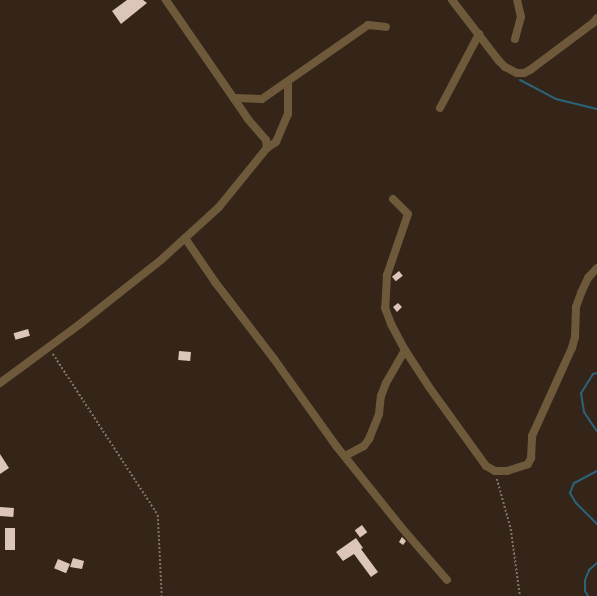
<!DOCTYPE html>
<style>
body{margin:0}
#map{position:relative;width:597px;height:596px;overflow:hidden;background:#352519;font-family:"Alegreya Sans",sans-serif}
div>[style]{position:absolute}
.stream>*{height:2px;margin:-1px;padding:0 1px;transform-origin:1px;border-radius:1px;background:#2a647b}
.building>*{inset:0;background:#dcc6b9;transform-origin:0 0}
.path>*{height:1.5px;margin-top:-0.75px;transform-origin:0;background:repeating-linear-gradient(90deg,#807267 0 2px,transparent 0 4px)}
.minor>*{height:8px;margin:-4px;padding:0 4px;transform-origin:4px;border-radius:4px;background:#6e593b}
span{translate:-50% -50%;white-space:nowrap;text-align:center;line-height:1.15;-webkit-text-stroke:4px #2b1c10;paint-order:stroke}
</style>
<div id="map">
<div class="stream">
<div style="left:520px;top:80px;width:41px;rotate:27.8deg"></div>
<div style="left:556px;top:99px;width:42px;rotate:13.7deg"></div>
<div style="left:597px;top:373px;width:4px;rotate:166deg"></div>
<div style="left:593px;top:374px;width:22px;rotate:122deg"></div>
<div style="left:581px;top:393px;width:19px;rotate:81deg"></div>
<div style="left:584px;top:412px;width:23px;rotate:56deg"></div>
<div style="left:597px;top:471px;width:26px;rotate:152deg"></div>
<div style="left:574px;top:483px;width:11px;rotate:112deg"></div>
<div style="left:570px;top:493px;width:12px;rotate:59deg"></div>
<div style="left:576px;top:503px;width:30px;rotate:45deg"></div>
<div style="left:588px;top:596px;width:6px;rotate:-121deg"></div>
<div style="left:585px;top:591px;width:11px;rotate:-90deg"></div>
<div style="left:585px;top:580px;width:11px;rotate:-68deg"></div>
<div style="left:589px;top:570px;width:11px;rotate:-41deg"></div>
</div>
<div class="building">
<div style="clip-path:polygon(127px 0,143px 0,147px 3px,121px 24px,112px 11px)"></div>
<div style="left:399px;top:271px;width:6px;height:9px;rotate:51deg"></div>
<div style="clip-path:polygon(398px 303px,402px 307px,397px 312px,393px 307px)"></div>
<div style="left:28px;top:329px;width:7px;height:15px;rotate:74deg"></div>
<div style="left:179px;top:351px;width:12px;height:9px;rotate:5deg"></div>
<div style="clip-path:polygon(0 454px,9px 468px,0 474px)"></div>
<div style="left:0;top:507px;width:14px;height:9px;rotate:4deg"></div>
<div style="left:362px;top:525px;width:9px;height:9px;rotate:54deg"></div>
<div style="left:5px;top:528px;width:10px;height:22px"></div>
<div style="clip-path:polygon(402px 537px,406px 541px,403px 545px,399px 542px)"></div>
<div style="clip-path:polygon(356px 538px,363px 548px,361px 549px,378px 572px,371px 577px,354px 554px,343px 561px,336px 552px)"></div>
<div style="clip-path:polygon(73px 558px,84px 561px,82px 569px,70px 567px)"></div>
<div style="left:58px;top:559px;width:13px;height:10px;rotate:23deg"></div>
</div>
<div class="path">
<div style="left:53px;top:354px;width:192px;rotate:56.9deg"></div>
<div style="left:158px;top:515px;width:81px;rotate:87.2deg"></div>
<div style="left:497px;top:479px;width:52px;rotate:74.4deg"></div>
<div style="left:511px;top:529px;width:68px;rotate:82.3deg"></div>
</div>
<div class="minor">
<div style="left:452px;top:0;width:77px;rotate:52.4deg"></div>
<div style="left:499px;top:61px;width:8px;rotate:45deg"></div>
<div style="left:505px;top:67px;width:13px;rotate:27deg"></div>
<div style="left:517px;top:73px;width:7px"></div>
<div style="left:524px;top:73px;width:7px;rotate:-27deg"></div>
<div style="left:530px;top:70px;width:79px;rotate:-36.7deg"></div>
<div style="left:593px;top:23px;width:6px;rotate:-51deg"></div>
<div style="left:515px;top:39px;width:23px;rotate:-75deg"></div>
<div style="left:521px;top:17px;width:17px;rotate:-103deg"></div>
<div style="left:234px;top:98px;width:28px;rotate:2deg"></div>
<div style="left:262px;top:99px;width:129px;rotate:-34.9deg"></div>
<div style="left:368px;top:25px;width:18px;rotate:6deg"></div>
<div style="left:440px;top:108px;width:84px;rotate:-62.2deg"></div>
<div style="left:267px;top:148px;width:11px;rotate:-34deg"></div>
<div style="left:276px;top:142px;width:30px;rotate:-67deg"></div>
<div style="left:288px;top:114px;width:32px;rotate:-90deg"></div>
<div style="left:393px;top:199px;width:21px;rotate:45deg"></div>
<div style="left:408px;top:214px;width:65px;rotate:109deg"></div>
<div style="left:387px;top:275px;width:33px;rotate:93deg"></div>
<div style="left:385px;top:308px;width:17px;rotate:69deg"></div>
<div style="left:391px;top:324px;width:30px;rotate:62deg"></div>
<div style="left:405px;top:350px;width:44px;rotate:57deg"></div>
<div style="left:429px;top:387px;width:97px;rotate:54.2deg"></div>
<div style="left:486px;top:466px;width:10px;rotate:29deg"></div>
<div style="left:495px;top:471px;width:12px"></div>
<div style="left:507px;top:471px;width:22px;rotate:-18deg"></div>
<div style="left:528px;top:464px;width:7px;rotate:-63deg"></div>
<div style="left:531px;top:458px;width:22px;rotate:-87deg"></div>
<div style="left:532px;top:436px;width:97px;rotate:-65.6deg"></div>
<div style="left:572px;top:348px;width:11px;rotate:-75deg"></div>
<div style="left:575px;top:337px;width:30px;rotate:-88deg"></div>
<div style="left:576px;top:307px;width:15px;rotate:-70deg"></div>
<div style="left:581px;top:293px;width:17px;rotate:-65deg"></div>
<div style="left:588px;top:278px;width:13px;rotate:-48deg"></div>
<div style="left:185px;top:238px;width:53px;rotate:55.7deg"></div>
<div style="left:215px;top:282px;width:97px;rotate:52.5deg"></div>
<div style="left:274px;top:359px;width:108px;rotate:54.4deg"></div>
<div style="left:337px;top:447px;width:102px;rotate:51.3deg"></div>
<div style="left:401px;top:527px;width:70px;rotate:49deg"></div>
<div style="left:0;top:383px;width:99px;rotate:-36.4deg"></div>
<div style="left:80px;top:324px;width:103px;rotate:-38.3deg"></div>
<div style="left:161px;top:260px;width:79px;rotate:-42.4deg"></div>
<div style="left:219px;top:207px;width:76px;rotate:-50.9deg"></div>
<div style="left:267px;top:148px;width:8px;rotate:-97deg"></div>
<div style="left:266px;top:140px;width:28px;rotate:-131deg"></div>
<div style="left:248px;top:119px;width:145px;rotate:-124.6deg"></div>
<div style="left:345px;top:456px;width:21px;rotate:-28deg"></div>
<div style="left:364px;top:446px;width:9px;rotate:-54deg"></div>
<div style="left:369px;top:439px;width:27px;rotate:-68deg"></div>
<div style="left:379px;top:414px;width:18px;rotate:-84deg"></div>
<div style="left:381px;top:396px;width:14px;rotate:-69deg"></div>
<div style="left:386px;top:383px;width:38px;rotate:-60deg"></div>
</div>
</div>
